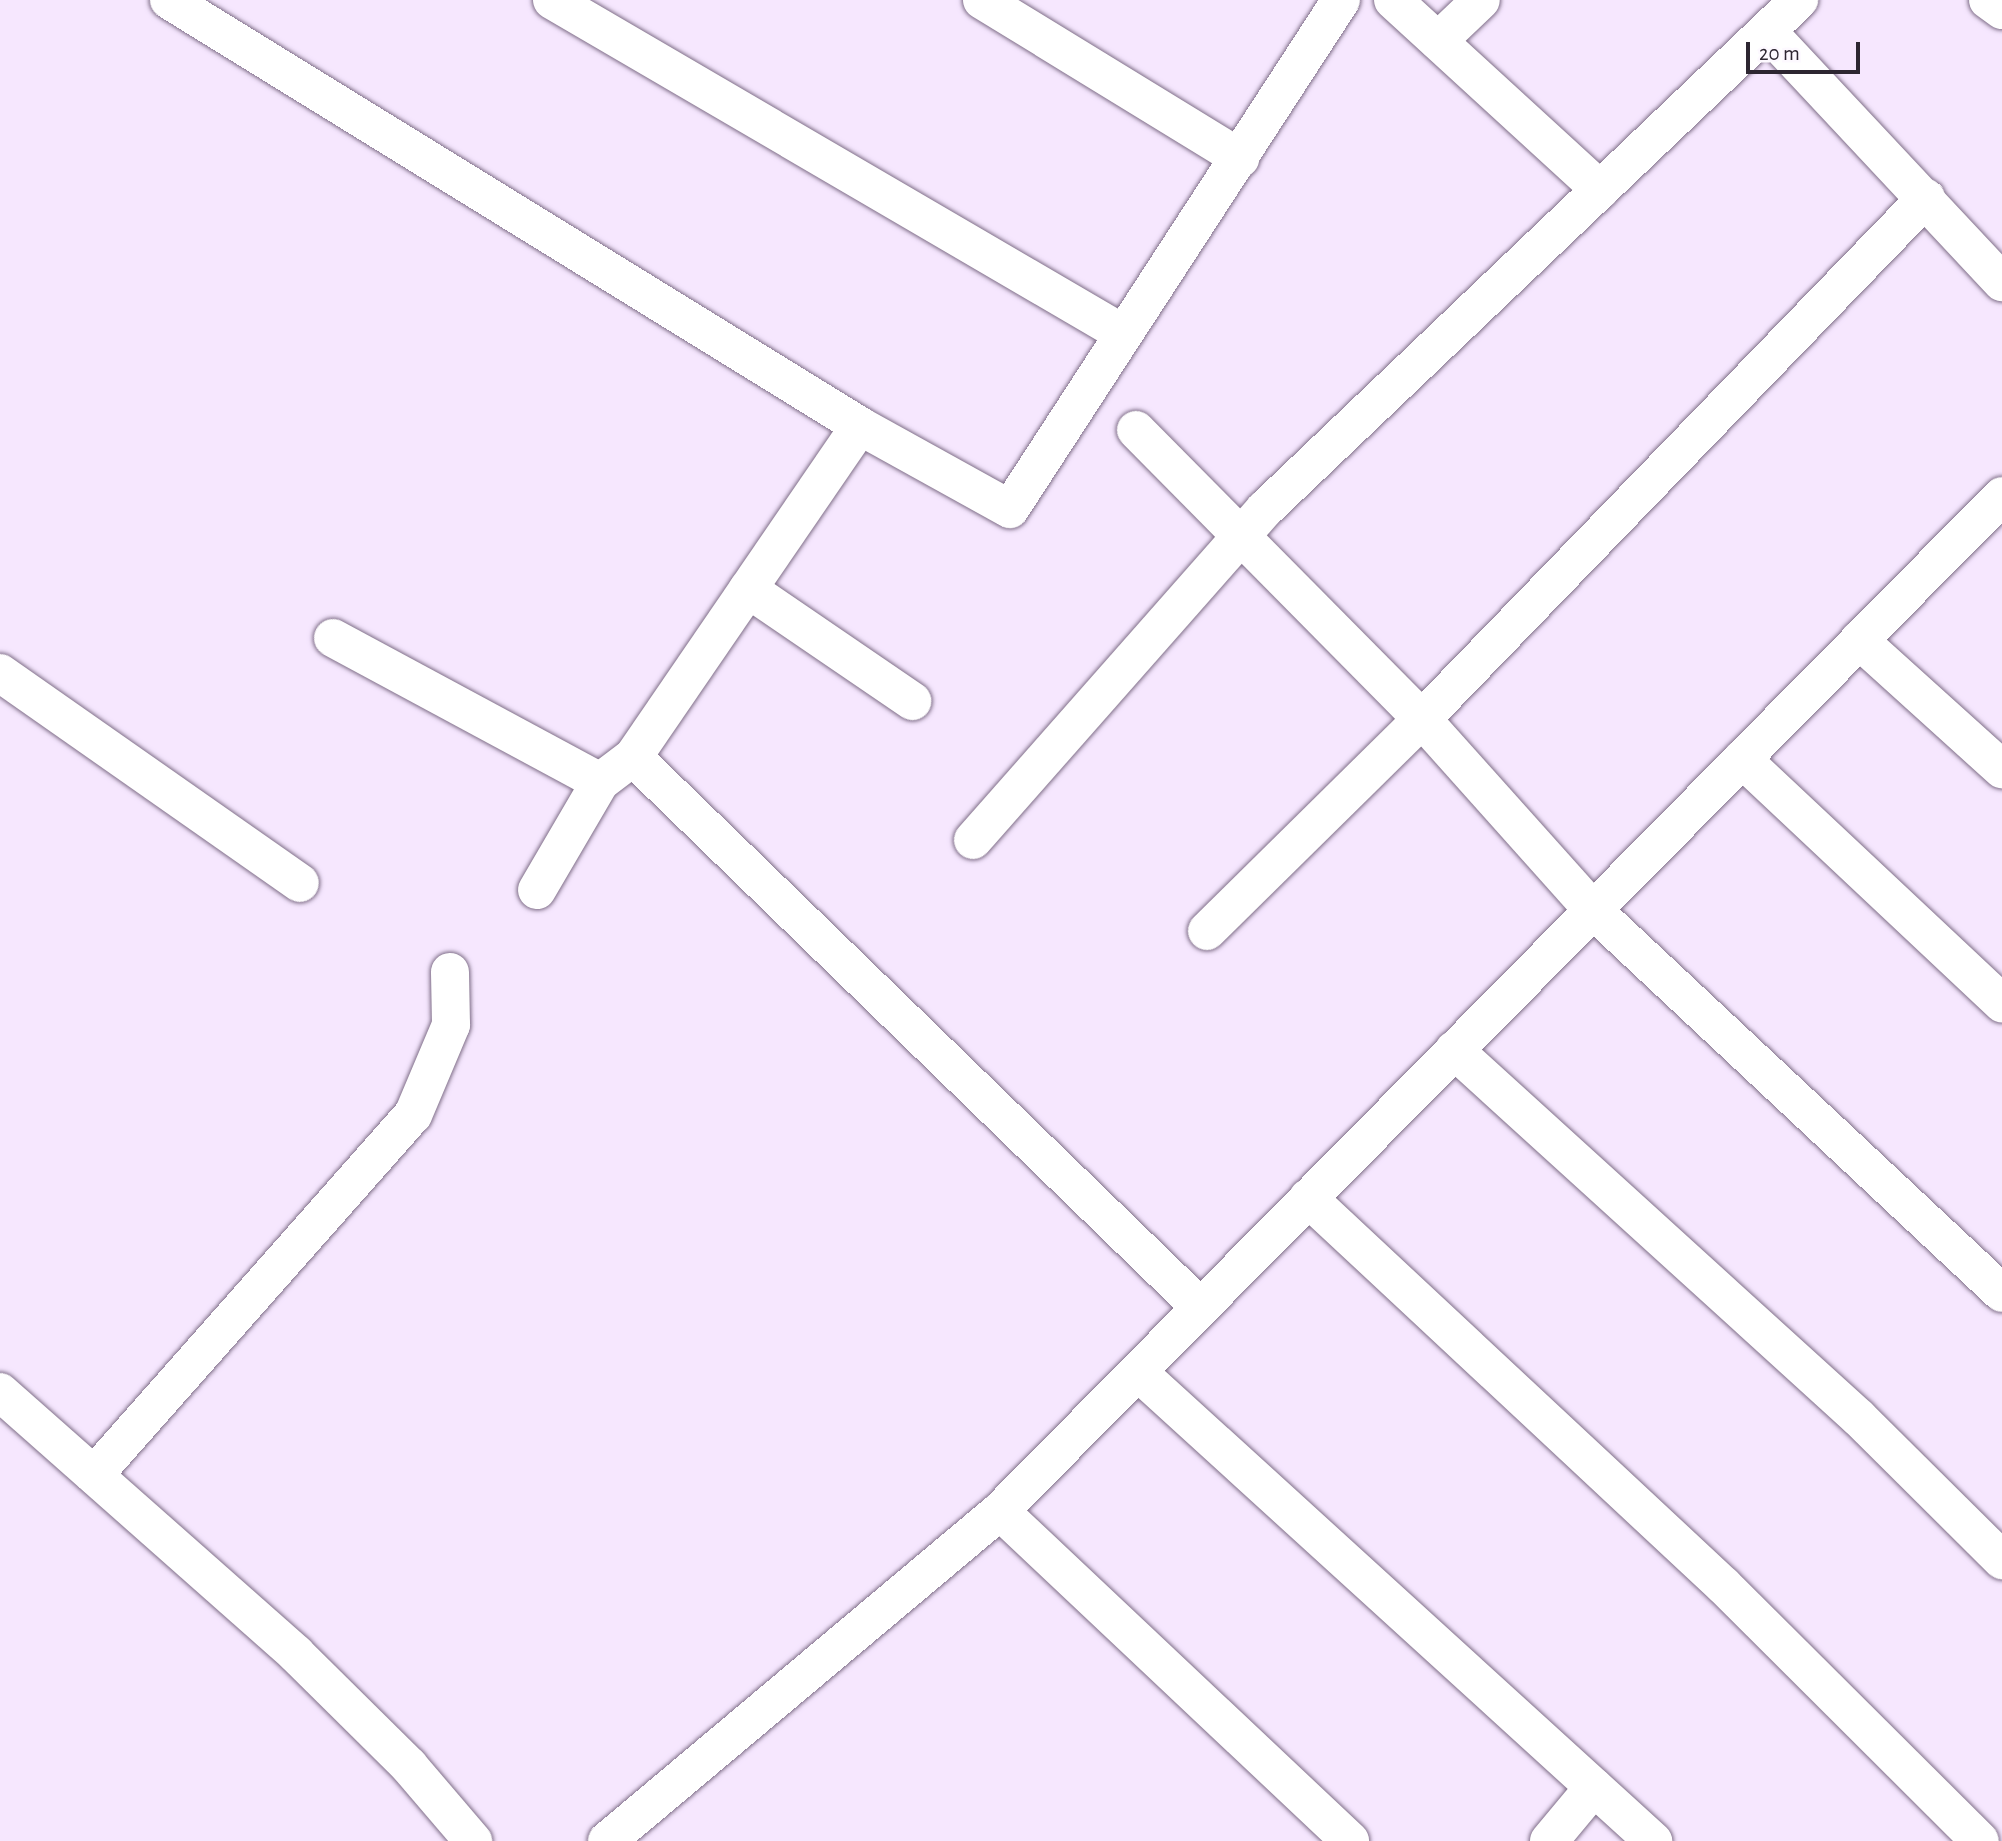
<!DOCTYPE html>
<style>
body{margin:0}
#map{position:relative;width:2002px;height:1841px;overflow:hidden;background:#f6e7fe;font-family:"Alegreya Sans",sans-serif}
div>[style]{position:absolute}
.roads{filter:drop-shadow(0 0 2px #7f6e88) drop-shadow(0 0 2px #7f6e88)}
.minor>*{height:38px;margin:-19px;padding:0 19px;transform-origin:19px;border-radius:19px;background:#fff}
span{translate:-50% -50%;white-space:nowrap;text-align:center;line-height:1.15;-webkit-text-stroke:7px #fdf9ff;paint-order:stroke}
.scale{position:absolute;left:1746px;top:42px;width:114px;height:32px;box-sizing:border-box;border:4px solid #2d2631;border-top:0;padding-left:9px;font-size:21px;line-height:24px;white-space:nowrap;color:#2d2631;-webkit-text-stroke:5px #fdf9ff;paint-order:stroke}
</style>
<div id="map">
<div class="roads">
<div class="minor">
<div style="left:169px;top:0;width:812px;rotate:31.65deg"></div>
<div style="left:860px;top:426px;width:171px;rotate:29deg"></div>
<div style="left:1010px;top:509px;width:607px;rotate:-56.96deg"></div>
<div style="left:552px;top:0;width:660px;rotate:30.29deg"></div>
<div style="left:982px;top:0;width:303px;rotate:31.5deg"></div>
<div style="left:1393px;top:0;width:281px;rotate:42.5deg"></div>
<div style="left:1988px;top:0;width:17px;rotate:36deg"></div>
<div style="left:1767px;top:31px;width:344px;rotate:46.9deg"></div>
<div style="left:1438px;top:41px;width:59px;rotate:-43.6deg"></div>
<div style="left:1136px;top:430px;width:407px;rotate:45.3deg"></div>
<div style="left:1422px;top:719px;width:256px;rotate:48.2deg"></div>
<div style="left:1593px;top:910px;width:560px;rotate:43.12deg"></div>
<div style="left:748px;top:589px;width:199px;rotate:34.3deg"></div>
<div style="left:333px;top:638px;width:303px;rotate:28.3deg"></div>
<div style="left:1859px;top:640px;width:193px;rotate:42.1deg"></div>
<div style="left:0;top:673px;width:366px;rotate:35deg"></div>
<div style="left:633px;top:757px;width:791px;rotate:44.13deg"></div>
<div style="left:1742px;top:759px;width:357px;rotate:43.2deg"></div>
<div style="left:973px;top:840px;width:441px;rotate:-48.6deg"></div>
<div style="left:1265px;top:509px;width:738px;rotate:-43.63deg"></div>
<div style="left:537px;top:890px;width:125px;rotate:-59.7deg"></div>
<div style="left:600px;top:782px;width:41px;rotate:-37.1deg"></div>
<div style="left:633px;top:757px;width:401px;rotate:-55.6deg"></div>
<div style="left:1207px;top:931px;width:302px;rotate:-44.6deg"></div>
<div style="left:1422px;top:719px;width:725px;rotate:-45.95deg"></div>
<div style="left:1454px;top:1050px;width:547px;rotate:42.26deg"></div>
<div style="left:1859px;top:1418px;width:202px;rotate:44.8deg"></div>
<div style="left:1308px;top:1198px;width:569px;rotate:43.01deg"></div>
<div style="left:1724px;top:1586px;width:361px;rotate:44.9deg"></div>
<div style="left:1138px;top:1372px;width:697px;rotate:42.32deg"></div>
<div style="left:0;top:1392px;width:395px;rotate:41.5deg"></div>
<div style="left:296px;top:1654px;width:159px;rotate:44.7deg"></div>
<div style="left:409px;top:1766px;width:99px;rotate:49.5deg"></div>
<div style="left:94px;top:1475px;width:481px;rotate:-48.5deg"></div>
<div style="left:413px;top:1115px;width:98px;rotate:-67.1deg"></div>
<div style="left:451px;top:1025px;width:53px;rotate:-91.1deg"></div>
<div style="left:1000px;top:1511px;width:481px;rotate:43.3deg"></div>
<div style="left:607px;top:1841px;width:513px;rotate:-40.02deg"></div>
<div style="left:1000px;top:1511px;width:1426px;rotate:-45.37deg"></div>
<div style="left:1549px;top:1841px;width:70px;rotate:-50.2deg"></div>
</div>
</div>
<div class="scale">20 m</div>
</div>
